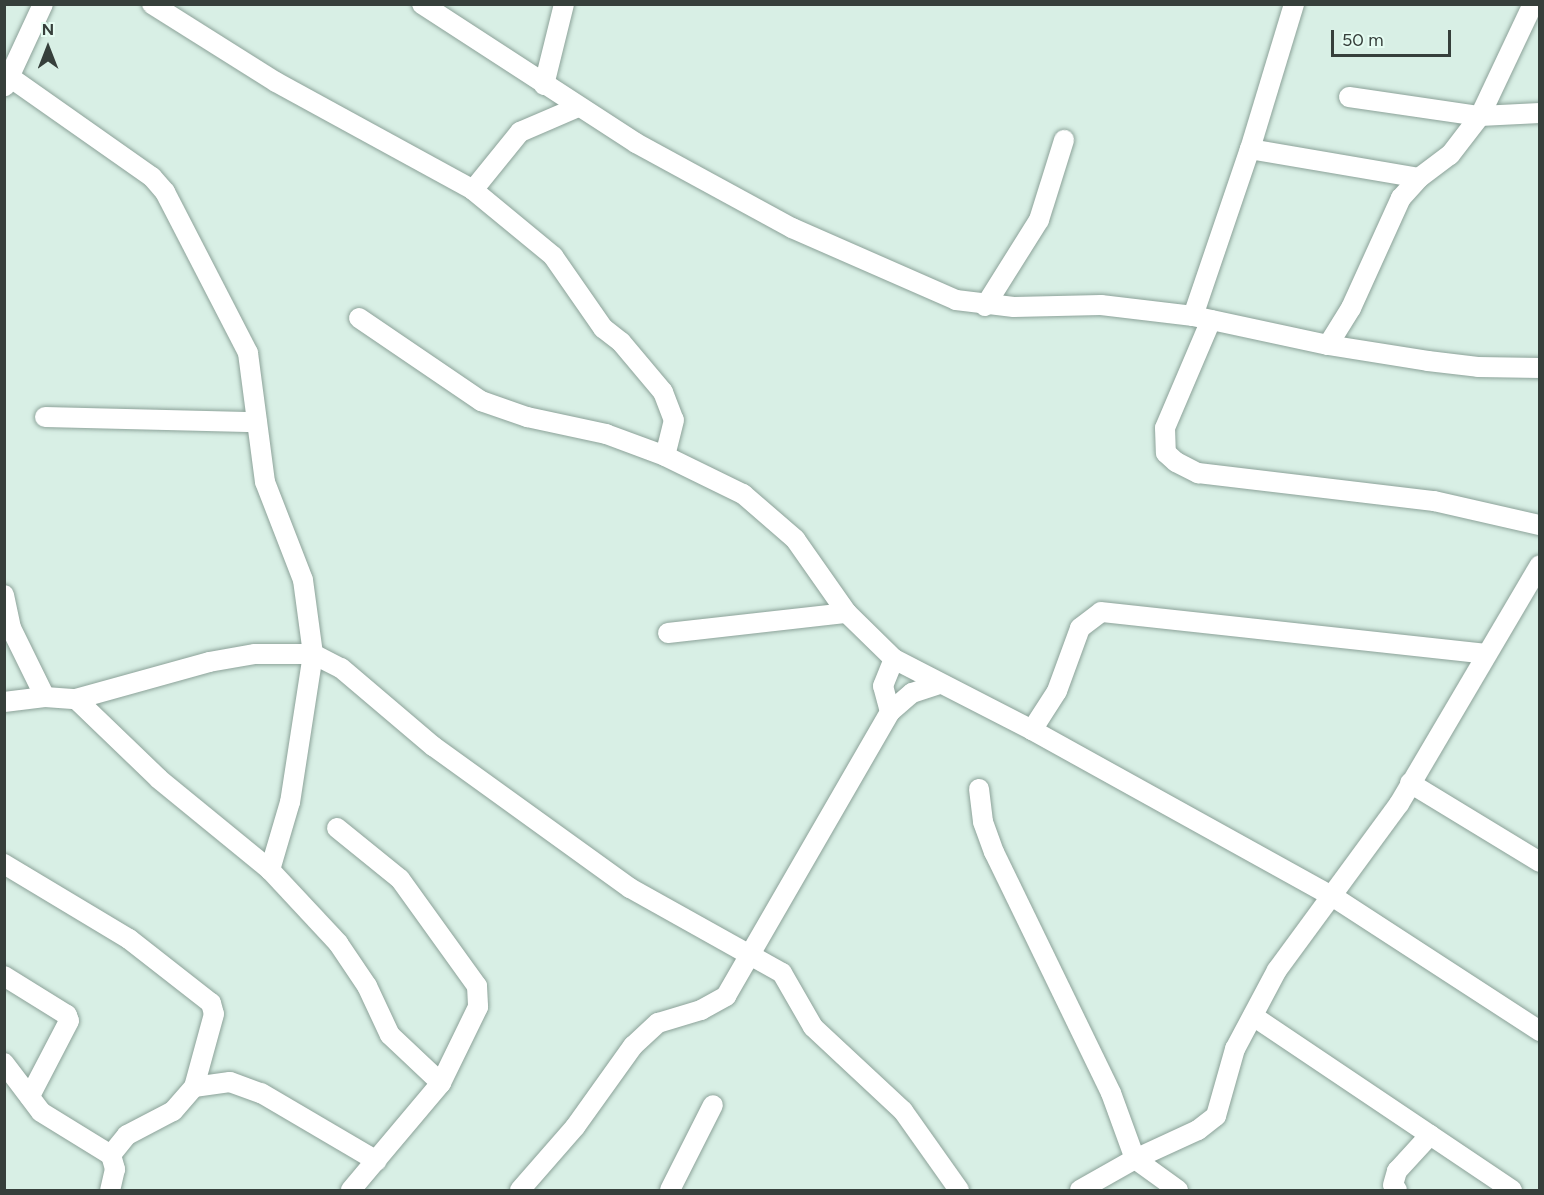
<!DOCTYPE html>
<style>
body{margin:0}
#map{position:relative;width:1544px;height:1195px;overflow:hidden;background:#d8efe5;font-family:Figtree,sans-serif}
div>[style]{position:absolute}
.roads{filter:drop-shadow(0 0 2px #8ca299) drop-shadow(0 0 2px #8ca299)}
.minor>*{height:20px;margin:-10px;padding:0 10px;transform-origin:10px;border-radius:10px;background:#fff}
span{translate:-50% -50%;white-space:nowrap;text-align:center;line-height:1.15;-webkit-text-stroke:4.5px #e5fcf2;paint-order:stroke}
.frame{position:absolute;inset:0;border:6px solid #363f3b;pointer-events:none}
.north{position:absolute;left:18px;top:18px;width:60px;height:60px;-webkit-text-stroke:4px #e5fcf2;paint-order:stroke;rotate:0deg;font-size:16px;font-weight:700;line-height:24px;text-align:center;color:#363f3b}
.north::after{content:'';display:block;margin:auto;width:21px;height:27px;background:#363f3b;clip-path:polygon(50% 0,100% 100%,50% 72%,0 100%)}
.scale{position:absolute;left:1331px;top:30px;width:120px;height:27px;box-sizing:border-box;border:3px solid #363f3b;border-top:0;padding-left:8px;font-size:18px;line-height:21px;white-space:nowrap;color:#363f3b;-webkit-text-stroke:4px #e5fcf2;paint-order:stroke}
</style>
<div id="map">
<div class="roads">
<div class="minor">
<div style="left:152px;top:4px;width:146px;rotate:32.2deg"></div>
<div style="left:276px;top:82px;width:225px;rotate:28.7deg"></div>
<div style="left:473px;top:190px;width:104px;rotate:39.5deg"></div>
<div style="left:553px;top:256px;width:88px;rotate:55.2deg"></div>
<div style="left:603px;top:328px;width:23px;rotate:38deg"></div>
<div style="left:621px;top:342px;width:65px;rotate:50deg"></div>
<div style="left:663px;top:392px;width:30px;rotate:69deg"></div>
<div style="left:674px;top:420px;width:37px;rotate:104deg"></div>
<div style="left:422px;top:4px;width:255px;rotate:33deg"></div>
<div style="left:636px;top:143px;width:178px;rotate:28.6deg"></div>
<div style="left:792px;top:228px;width:179px;rotate:23.7deg"></div>
<div style="left:956px;top:300px;width:58px;rotate:6.9deg"></div>
<div style="left:1014px;top:307px;width:87px;rotate:-1.3deg"></div>
<div style="left:1101px;top:305px;width:93px;rotate:6.8deg"></div>
<div style="left:1193px;top:316px;width:138px;rotate:12.1deg"></div>
<div style="left:1328px;top:345px;width:101px;rotate:9.1deg"></div>
<div style="left:1428px;top:361px;width:50px;rotate:6.8deg"></div>
<div style="left:1478px;top:367px;width:62px;rotate:0.9deg"></div>
<div style="left:4px;top:73px;width:181px;rotate:35.1deg"></div>
<div style="left:152px;top:177px;width:20px;rotate:49deg"></div>
<div style="left:165px;top:192px;width:181px;rotate:62.7deg"></div>
<div style="left:248px;top:353px;width:130px;rotate:82.5deg"></div>
<div style="left:265px;top:482px;width:105px;rotate:68.8deg"></div>
<div style="left:303px;top:580px;width:75px;rotate:82.3deg"></div>
<div style="left:313px;top:654px;width:150px;rotate:98.8deg"></div>
<div style="left:290px;top:802px;width:71px;rotate:106.4deg"></div>
<div style="left:544px;top:85px;width:83px;rotate:-76.1deg"></div>
<div style="left:5px;top:86px;width:90px;rotate:-65.1deg"></div>
<div style="left:1349px;top:97px;width:132px;rotate:8.3deg"></div>
<div style="left:1480px;top:116px;width:60px;rotate:-2.9deg"></div>
<div style="left:1250px;top:149px;width:171px;rotate:9.7deg"></div>
<div style="left:473px;top:190px;width:75px;rotate:-51deg"></div>
<div style="left:520px;top:132px;width:63px;rotate:-23.3deg"></div>
<div style="left:985px;top:306px;width:102px;rotate:-57.9deg"></div>
<div style="left:1039px;top:220px;width:84px;rotate:-72.6deg"></div>
<div style="left:1193px;top:316px;width:176px;rotate:-71.2deg"></div>
<div style="left:1250px;top:149px;width:152px;rotate:-73.1deg"></div>
<div style="left:359px;top:318px;width:148px;rotate:34.2deg"></div>
<div style="left:481px;top:401px;width:49px;rotate:19.2deg"></div>
<div style="left:527px;top:417px;width:81px;rotate:12.1deg"></div>
<div style="left:606px;top:434px;width:63px;rotate:20.4deg"></div>
<div style="left:665px;top:456px;width:87px;rotate:26deg"></div>
<div style="left:743px;top:494px;width:69px;rotate:40.9deg"></div>
<div style="left:795px;top:539px;width:90px;rotate:54.9deg"></div>
<div style="left:847px;top:613px;width:66px;rotate:44.4deg"></div>
<div style="left:894px;top:659px;width:155px;rotate:27.2deg"></div>
<div style="left:1032px;top:730px;width:343px;rotate:29deg"></div>
<div style="left:1332px;top:896px;width:248px;rotate:33deg"></div>
<div style="left:1211px;top:320px;width:117px;rotate:113.1deg"></div>
<div style="left:1165px;top:428px;width:25px;rotate:88deg"></div>
<div style="left:1166px;top:453px;width:13px;rotate:42deg"></div>
<div style="left:1176px;top:462px;width:25px;rotate:27deg"></div>
<div style="left:1198px;top:473px;width:238px;rotate:6.8deg"></div>
<div style="left:1434px;top:501px;width:109px;rotate:12.8deg"></div>
<div style="left:1328px;top:345px;width:44px;rotate:-58.1deg"></div>
<div style="left:1351px;top:308px;width:121px;rotate:-65.6deg"></div>
<div style="left:1401px;top:198px;width:27px;rotate:-48deg"></div>
<div style="left:1419px;top:178px;width:39px;rotate:-37deg"></div>
<div style="left:1450px;top:155px;width:49px;rotate:-52.4deg"></div>
<div style="left:1480px;top:116px;width:124px;rotate:-64.7deg"></div>
<div style="left:45px;top:417px;width:212px;rotate:1.4deg"></div>
<div style="left:4px;top:595px;width:34px;rotate:78deg"></div>
<div style="left:11px;top:628px;width:77px;rotate:63.8deg"></div>
<div style="left:668px;top:633px;width:180px;rotate:-6.4deg"></div>
<div style="left:76px;top:699px;width:115px;rotate:43.9deg"></div>
<div style="left:159px;top:779px;width:144px;rotate:39.3deg"></div>
<div style="left:270px;top:870px;width:100px;rotate:47deg"></div>
<div style="left:338px;top:943px;width:52px;rotate:56deg"></div>
<div style="left:367px;top:986px;width:54px;rotate:64.9deg"></div>
<div style="left:390px;top:1035px;width:70px;rotate:43.3deg"></div>
<div style="left:441px;top:1083px;width:140px;rotate:130.1deg"></div>
<div style="left:4px;top:702px;width:41px;rotate:-7deg"></div>
<div style="left:45px;top:697px;width:31px;rotate:4deg"></div>
<div style="left:76px;top:699px;width:138px;rotate:-15.5deg"></div>
<div style="left:209px;top:662px;width:47px;rotate:-9.9deg"></div>
<div style="left:255px;top:654px;width:58px"></div>
<div style="left:313px;top:654px;width:31px;rotate:27deg"></div>
<div style="left:341px;top:668px;width:121px;rotate:40.3deg"></div>
<div style="left:433px;top:746px;width:243px;rotate:35.8deg"></div>
<div style="left:630px;top:888px;width:174px;rotate:29.2deg"></div>
<div style="left:782px;top:973px;width:62px;rotate:60.1deg"></div>
<div style="left:813px;top:1027px;width:123px;rotate:43deg"></div>
<div style="left:903px;top:1111px;width:97px;rotate:54.7deg"></div>
<div style="left:890px;top:712px;width:27px;rotate:-105deg"></div>
<div style="left:883px;top:686px;width:29px;rotate:-68deg"></div>
<div style="left:1032px;top:730px;width:46px;rotate:-57.3deg"></div>
<div style="left:1057px;top:691px;width:67px;rotate:-69.9deg"></div>
<div style="left:1080px;top:628px;width:26px;rotate:-37deg"></div>
<div style="left:1101px;top:612px;width:387px;rotate:6.2deg"></div>
<div style="left:1410px;top:783px;width:152px;rotate:31.3deg"></div>
<div style="left:979px;top:789px;width:33px;rotate:83deg"></div>
<div style="left:983px;top:822px;width:32px;rotate:70deg"></div>
<div style="left:994px;top:852px;width:268px;rotate:64.1deg"></div>
<div style="left:1111px;top:1093px;width:70px;rotate:70deg"></div>
<div style="left:1135px;top:1159px;width:53px;rotate:35.8deg"></div>
<div style="left:337px;top:828px;width:81px;rotate:39deg"></div>
<div style="left:400px;top:879px;width:132px;rotate:54.3deg"></div>
<div style="left:477px;top:986px;width:21px;rotate:87deg"></div>
<div style="left:478px;top:1007px;width:85px;rotate:116deg"></div>
<div style="left:4px;top:864px;width:146px;rotate:31deg"></div>
<div style="left:129px;top:939px;width:104px;rotate:38deg"></div>
<div style="left:211px;top:1003px;width:11px;rotate:75deg"></div>
<div style="left:214px;top:1014px;width:76px;rotate:105.3deg"></div>
<div style="left:194px;top:1087px;width:32px;rotate:131deg"></div>
<div style="left:173px;top:1111px;width:52px;rotate:152.4deg"></div>
<div style="left:127px;top:1135px;width:26px;rotate:129deg"></div>
<div style="left:4px;top:976px;width:74px;rotate:31.8deg"></div>
<div style="left:67px;top:1015px;width:6px;rotate:72deg"></div>
<div style="left:69px;top:1021px;width:85px;rotate:117.5deg"></div>
<div style="left:1253px;top:1016px;width:312px;rotate:33.9deg"></div>
<div style="left:4px;top:1063px;width:61px;rotate:52.9deg"></div>
<div style="left:41px;top:1112px;width:82px;rotate:31.6deg"></div>
<div style="left:111px;top:1155px;width:15px;rotate:74deg"></div>
<div style="left:115px;top:1169px;width:22px;rotate:103deg"></div>
<div style="left:194px;top:1087px;width:36px;rotate:-8deg"></div>
<div style="left:230px;top:1082px;width:33px;rotate:20deg"></div>
<div style="left:261px;top:1093px;width:134px;rotate:30.4deg"></div>
<div style="left:520px;top:1190px;width:84px;rotate:-48.9deg"></div>
<div style="left:575px;top:1127px;width:100px;rotate:-54.4deg"></div>
<div style="left:633px;top:1046px;width:34px;rotate:-43deg"></div>
<div style="left:658px;top:1023px;width:45px;rotate:-16.8deg"></div>
<div style="left:701px;top:1010px;width:29px;rotate:-29deg"></div>
<div style="left:726px;top:996px;width:328px;rotate:-60deg"></div>
<div style="left:890px;top:712px;width:29px;rotate:-41deg"></div>
<div style="left:912px;top:693px;width:28px;rotate:-18deg"></div>
<div style="left:670px;top:1190px;width:95px;rotate:-63.2deg"></div>
<div style="left:1080px;top:1190px;width:63px;rotate:-29.4deg"></div>
<div style="left:1135px;top:1159px;width:69px;rotate:-24.7deg"></div>
<div style="left:1198px;top:1130px;width:23px;rotate:-38deg"></div>
<div style="left:1216px;top:1116px;width:70px;rotate:-74.2deg"></div>
<div style="left:1235px;top:1049px;width:89px;rotate:-62deg"></div>
<div style="left:1277px;top:970px;width:206px;rotate:-53.7deg"></div>
<div style="left:1399px;top:804px;width:277px;rotate:-59.5deg"></div>
<div style="left:1397px;top:1190px;width:6px;rotate:-129deg"></div>
<div style="left:1393px;top:1185px;width:15px;rotate:-74deg"></div>
<div style="left:1397px;top:1171px;width:49px;rotate:-47.5deg"></div>
</div>
</div>
<div class="frame"></div>
<div class="north">N</div>
<div class="scale">50 m</div>
</div>
